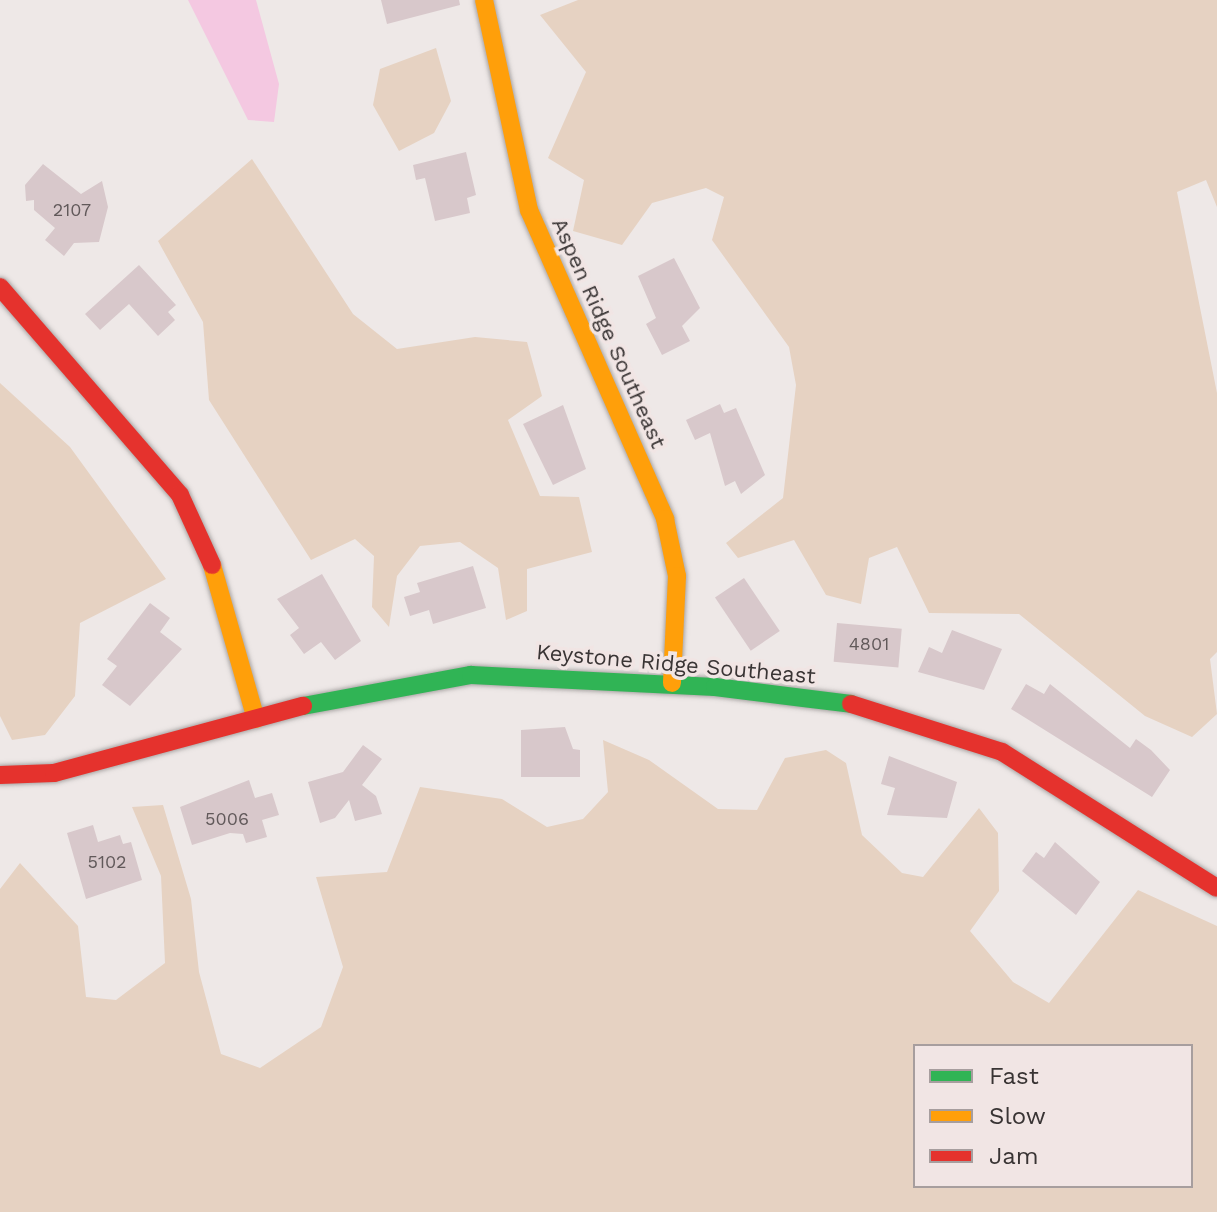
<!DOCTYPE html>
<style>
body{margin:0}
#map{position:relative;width:1217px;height:1212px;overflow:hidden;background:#eee8e7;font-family:"Work Sans",sans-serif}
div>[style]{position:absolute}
.green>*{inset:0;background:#e6d2c2}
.water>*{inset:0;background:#f4c8e1}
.building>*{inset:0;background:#d8c8cb;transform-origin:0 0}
.roads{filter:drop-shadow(0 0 2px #aba7a6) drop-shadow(0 0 2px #aba7a6)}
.fast>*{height:18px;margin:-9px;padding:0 9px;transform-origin:9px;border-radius:9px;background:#30b455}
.slow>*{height:18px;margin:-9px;padding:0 9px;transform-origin:9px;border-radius:9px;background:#ff9f0a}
.jam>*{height:18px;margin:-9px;padding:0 9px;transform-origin:9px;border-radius:9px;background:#e5322d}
span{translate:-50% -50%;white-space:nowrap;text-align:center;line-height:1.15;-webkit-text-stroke:7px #f1e5e4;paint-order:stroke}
.number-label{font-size:18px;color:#61595a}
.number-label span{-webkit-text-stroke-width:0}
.street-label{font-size:22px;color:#393434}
.legend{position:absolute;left:913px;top:1044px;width:280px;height:144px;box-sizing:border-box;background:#f1e5e4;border:2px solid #a79e9e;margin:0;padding:10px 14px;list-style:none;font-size:24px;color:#393434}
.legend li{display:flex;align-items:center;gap:16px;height:40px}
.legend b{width:40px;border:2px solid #a79e9e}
</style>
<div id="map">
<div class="green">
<div style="clip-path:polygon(578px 0,1217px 0,1217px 207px,1206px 180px,1177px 192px,1217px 393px,1217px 652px,1210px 659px,1217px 714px,1192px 737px,1145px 716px,1019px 614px,929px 613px,897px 547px,869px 558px,861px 604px,826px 595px,794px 540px,738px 558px,726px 543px,783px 498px,796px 385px,789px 347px,712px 240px,724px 197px,706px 188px,652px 203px,622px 245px,573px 231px,584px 180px,548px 158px,586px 72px,540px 15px)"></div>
<div style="clip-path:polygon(436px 48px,451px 101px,434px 133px,399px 151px,373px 105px,380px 69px)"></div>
<div style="clip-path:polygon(252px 159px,353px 314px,397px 349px,475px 337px,527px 342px,542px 396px,508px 420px,540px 496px,579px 497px,592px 552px,527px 569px,527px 611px,506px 620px,498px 568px,460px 542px,420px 546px,397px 576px,389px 627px,372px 607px,374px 556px,355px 539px,311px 560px,209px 400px,203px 322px,158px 241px)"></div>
<div style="clip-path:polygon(0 383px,70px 447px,166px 579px,80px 623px,75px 696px,45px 735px,12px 740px,0 716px)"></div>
<div style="clip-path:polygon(evenodd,603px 740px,649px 760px,718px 809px,757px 810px,785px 758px,826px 750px,846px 763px,862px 835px,902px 873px,923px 877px,979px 808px,998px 833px,999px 891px,970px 931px,1013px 982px,1049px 1003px,1138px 890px,1217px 926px,1217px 1212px,0 1212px,0 889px,20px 863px,78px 926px,86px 997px,116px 1000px,165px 963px,161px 876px,132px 807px,163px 805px,191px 899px,199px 972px,221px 1054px,260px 1068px,321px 1027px,343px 967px,316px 877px,387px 872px,420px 787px,502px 799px,547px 827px,583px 819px,608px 792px,603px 740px,915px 1046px,1191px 1046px,1191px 1186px,915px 1186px,915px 1046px)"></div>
</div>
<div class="water">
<div style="clip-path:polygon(188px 0,256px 0,279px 84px,274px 122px,248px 120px)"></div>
</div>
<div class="building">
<div style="clip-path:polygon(381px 0,459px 0,460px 5px,387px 24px)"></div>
<div style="clip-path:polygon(466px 152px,476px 195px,467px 198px,470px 213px,435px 221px,425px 178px,416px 180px,413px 165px)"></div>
<div style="clip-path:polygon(43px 164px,81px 194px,102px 181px,108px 207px,99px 242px,74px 243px,64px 256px,45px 240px,55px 228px,34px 210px,34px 200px,26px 201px,25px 185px)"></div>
<div style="clip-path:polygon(674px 258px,700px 308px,682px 326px,690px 341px,662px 355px,646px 324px,656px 318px,638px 276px)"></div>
<div style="clip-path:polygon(139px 265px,176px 305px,168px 312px,175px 320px,158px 336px,129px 304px,100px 330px,85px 314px)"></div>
<div style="clip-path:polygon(720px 404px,724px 413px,736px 408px,765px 475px,741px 494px,735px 481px,725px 486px,710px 433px,695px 440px,686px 420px)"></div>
<div style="clip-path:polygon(563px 405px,586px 469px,553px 485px,523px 424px)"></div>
<div style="clip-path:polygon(473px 566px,486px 608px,433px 624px,429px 610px,410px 616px,404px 597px,420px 592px,417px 583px)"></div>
<div style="clip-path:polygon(322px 574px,361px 641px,335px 660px,321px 642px,304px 654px,290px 635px,299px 628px,277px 599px)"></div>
<div style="left:744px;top:578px;width:64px;height:35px;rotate:56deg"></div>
<div style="clip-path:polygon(150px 603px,170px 618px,160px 632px,182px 649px,130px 706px,102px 685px,117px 666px,107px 659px)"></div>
<div style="left:837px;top:623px;width:65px;height:39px;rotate:5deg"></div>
<div style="clip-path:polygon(952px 630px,1002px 649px,984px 690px,918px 672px,929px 647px,942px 653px)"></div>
<div style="clip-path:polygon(1026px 684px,1044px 694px,1050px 684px,1130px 748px,1136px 739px,1151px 750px,1170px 770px,1152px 797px,1011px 709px)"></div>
<div style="clip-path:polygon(565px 727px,573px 749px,580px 750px,580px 777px,521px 777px,521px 730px)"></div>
<div style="clip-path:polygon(363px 745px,382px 759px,362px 785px,376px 796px,382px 814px,355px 821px,349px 800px,335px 818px,320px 823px,308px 782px,343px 772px)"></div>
<div style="clip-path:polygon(889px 756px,957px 782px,947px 818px,887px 815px,895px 788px,881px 784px)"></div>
<div style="clip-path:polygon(249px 780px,255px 798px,272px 793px,279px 815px,262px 820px,267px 837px,246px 843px,243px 834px,230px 833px,192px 845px,180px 807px)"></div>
<div style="clip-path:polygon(93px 825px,98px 842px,120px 835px,123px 844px,131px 842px,142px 880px,86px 899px,67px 833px)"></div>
<div style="clip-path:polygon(1055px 842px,1100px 882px,1076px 915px,1022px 871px,1036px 852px,1044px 858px)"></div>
</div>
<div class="roads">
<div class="fast">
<div style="left:303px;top:706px;width:171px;rotate:-10.5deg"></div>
<div style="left:471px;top:675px;width:244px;rotate:2.8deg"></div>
<div style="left:715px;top:687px;width:137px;rotate:7.1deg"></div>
</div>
<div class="slow">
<div style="left:484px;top:0;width:215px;rotate:77.9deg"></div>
<div style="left:529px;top:210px;width:338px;rotate:66.2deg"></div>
<div style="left:665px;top:519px;width:58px;rotate:78.1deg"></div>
<div style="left:677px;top:576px;width:107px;rotate:92.7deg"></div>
<div style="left:212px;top:565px;width:160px;rotate:74.1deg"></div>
</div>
<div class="jam">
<div style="left:0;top:287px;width:275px;rotate:49.1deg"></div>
<div style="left:180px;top:495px;width:77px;rotate:65.4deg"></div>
<div style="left:851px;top:704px;width:158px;rotate:17.6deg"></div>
<div style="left:1002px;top:752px;width:254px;rotate:32.3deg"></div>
<div style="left:0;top:775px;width:54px;rotate:-2.1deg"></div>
<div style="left:54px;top:773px;width:258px;rotate:-15.1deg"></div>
</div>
</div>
<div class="number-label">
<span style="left:72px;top:210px">2107</span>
<span style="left:869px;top:644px">4801</span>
<span style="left:227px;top:819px">5006</span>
<span style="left:107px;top:862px">5102</span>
</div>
<div class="street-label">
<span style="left:609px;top:333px;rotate:66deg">Aspen Ridge Southeast</span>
<span style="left:676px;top:664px;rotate:5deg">Keystone Ridge Southeast</span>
</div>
<ul class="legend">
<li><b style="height:10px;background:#30b455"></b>Fast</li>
<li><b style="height:10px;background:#ff9f0a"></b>Slow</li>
<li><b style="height:10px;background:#e5322d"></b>Jam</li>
</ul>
</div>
